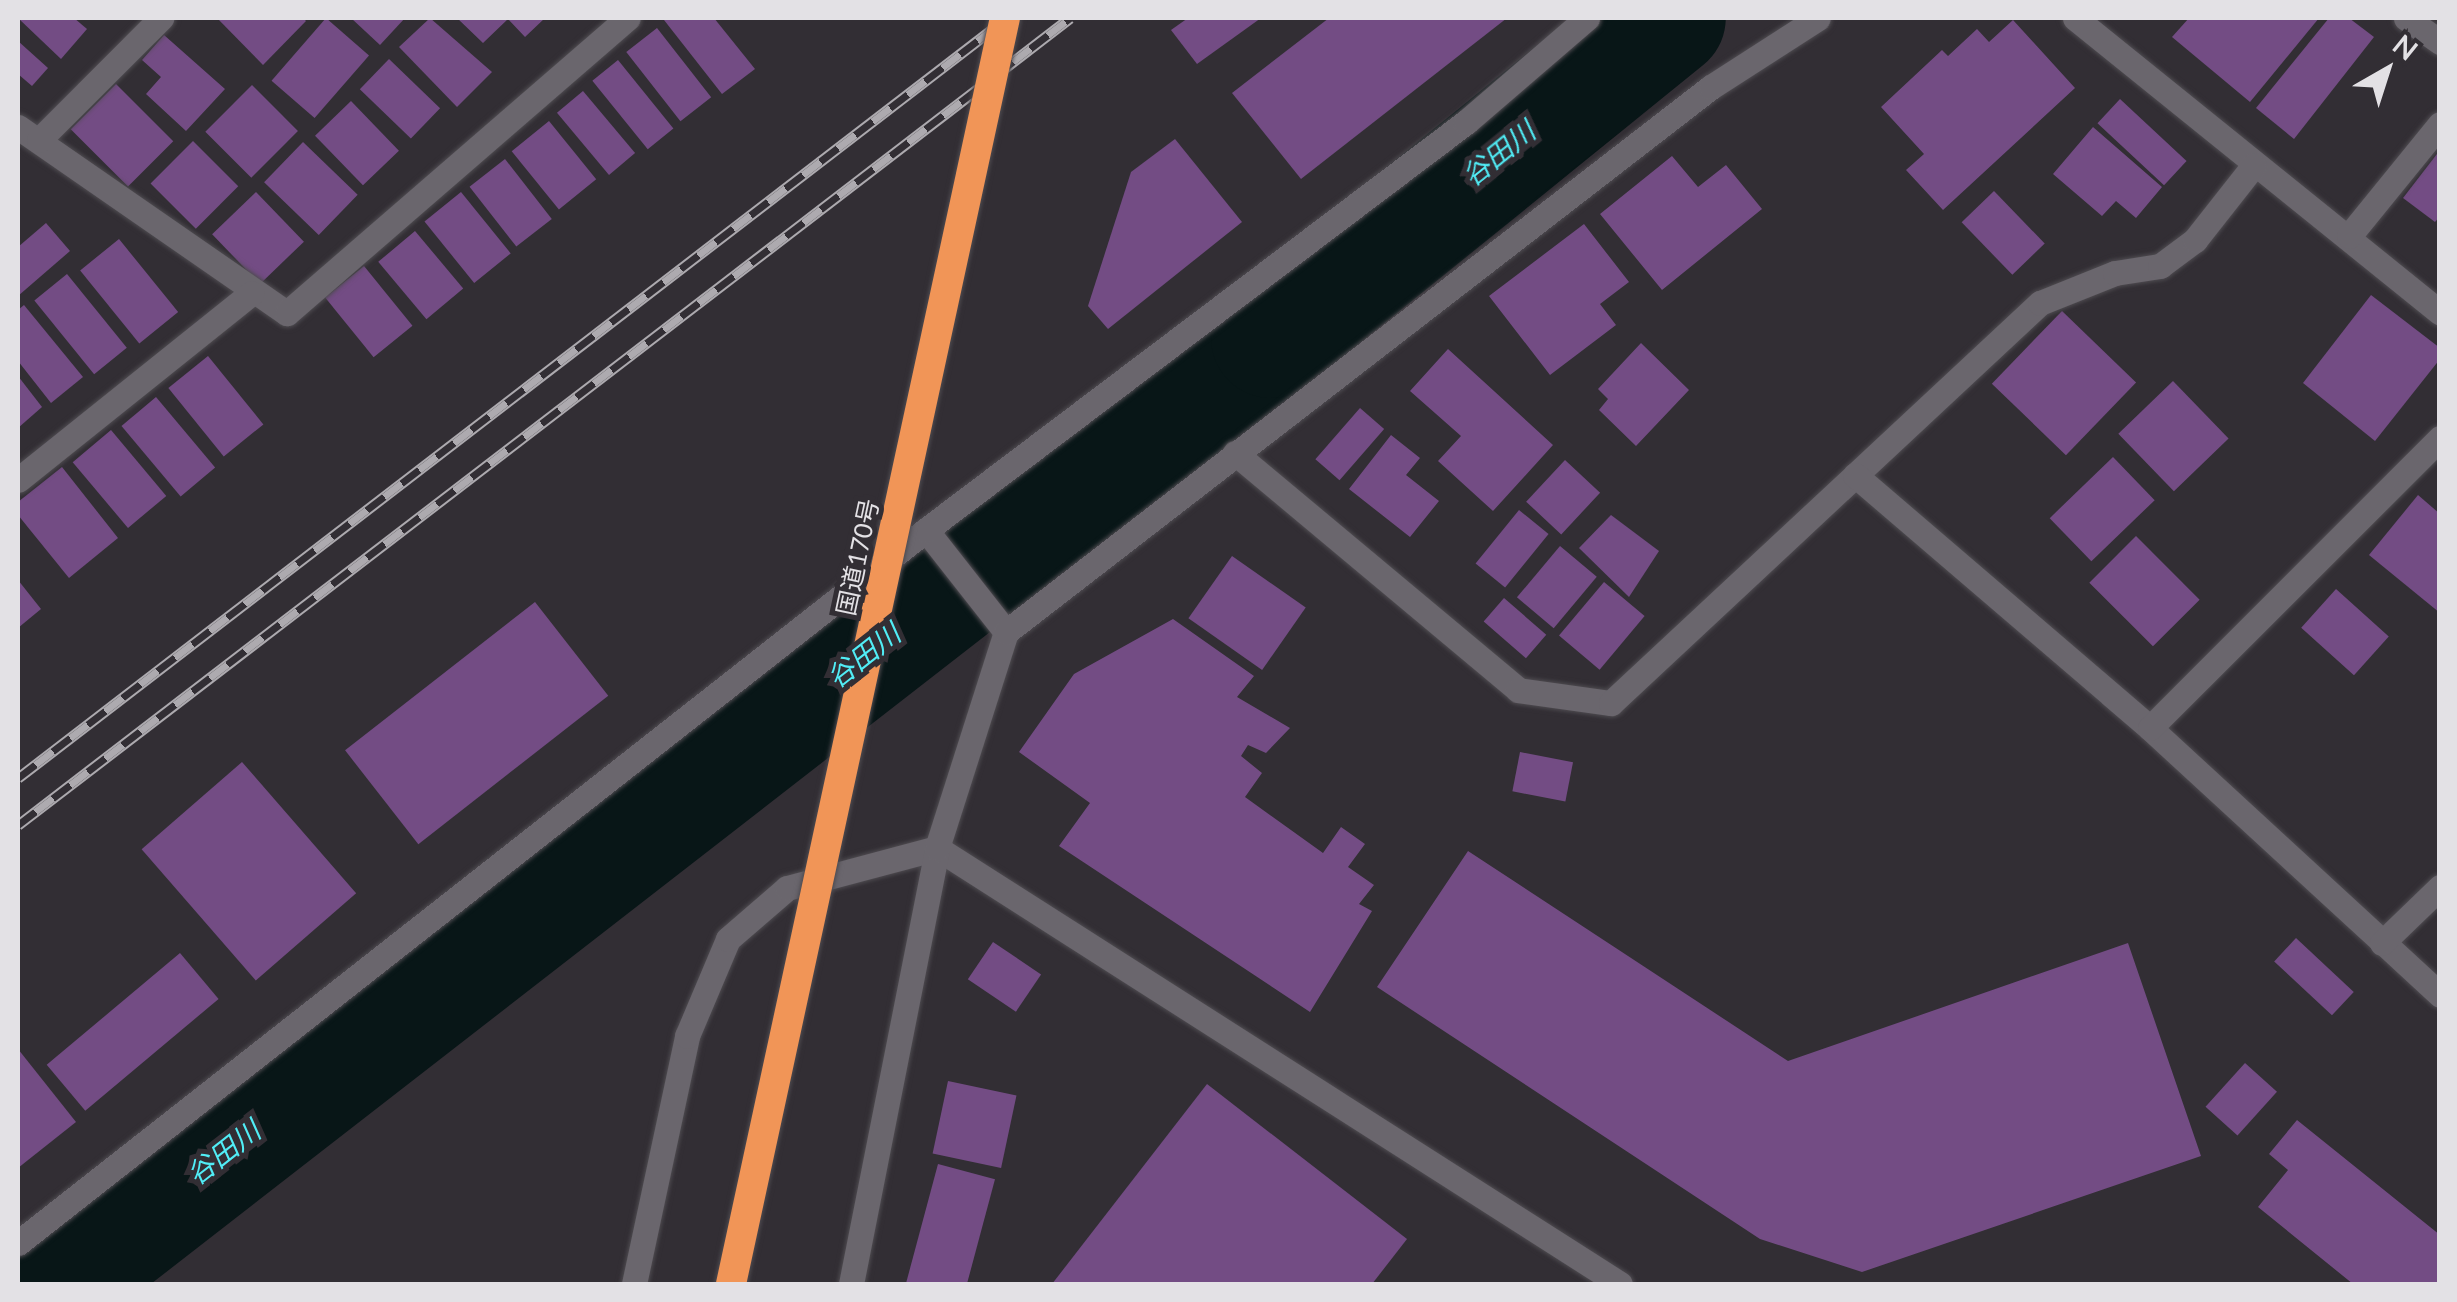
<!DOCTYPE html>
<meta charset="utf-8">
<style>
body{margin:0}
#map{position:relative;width:2457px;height:1302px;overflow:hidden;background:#322e34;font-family:Lato,"Noto Sans JP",sans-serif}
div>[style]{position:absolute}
.river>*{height:120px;margin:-60px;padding:0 60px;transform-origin:60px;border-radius:60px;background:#081617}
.building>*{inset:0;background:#734c84;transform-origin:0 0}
.roads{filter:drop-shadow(0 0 2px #4e4b50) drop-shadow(0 0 2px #4e4b50)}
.minor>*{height:25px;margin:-12.5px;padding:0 12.5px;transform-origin:12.5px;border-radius:12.5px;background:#6a666d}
.rail>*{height:11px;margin-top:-5.5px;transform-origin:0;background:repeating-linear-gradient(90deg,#322e34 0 22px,#adaaaf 0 44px);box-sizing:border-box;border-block:2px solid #adaaaf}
.bridges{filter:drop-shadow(0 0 2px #4e4b50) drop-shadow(0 0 2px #4e4b50)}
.highway-bridge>*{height:30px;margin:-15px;padding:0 15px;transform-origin:15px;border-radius:15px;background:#f19557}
span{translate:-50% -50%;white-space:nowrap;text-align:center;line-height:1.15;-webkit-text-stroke:10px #322e34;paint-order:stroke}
.street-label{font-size:25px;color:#e3e1e5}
.water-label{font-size:28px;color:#51edf6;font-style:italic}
.frame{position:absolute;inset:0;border:20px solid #e3e1e5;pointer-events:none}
.north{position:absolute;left:2337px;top:20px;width:100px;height:100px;-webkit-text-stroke:8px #322e34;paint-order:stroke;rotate:39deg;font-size:28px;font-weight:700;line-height:40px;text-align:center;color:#e3e1e5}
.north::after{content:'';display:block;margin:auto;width:35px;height:45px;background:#e3e1e5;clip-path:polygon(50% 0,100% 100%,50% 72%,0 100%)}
</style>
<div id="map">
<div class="river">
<div style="left:53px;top:1284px;width:1542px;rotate:-37.84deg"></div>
<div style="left:1271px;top:338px;width:508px;rotate:-39.01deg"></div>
</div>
<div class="building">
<div style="clip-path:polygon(18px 18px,74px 18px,87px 29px,61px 59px)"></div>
<div style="clip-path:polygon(217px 18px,303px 18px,306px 21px,263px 65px)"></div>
<div style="left:326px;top:18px;width:57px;height:83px;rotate:41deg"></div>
<div style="clip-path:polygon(351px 18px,405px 18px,380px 45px)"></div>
<div style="clip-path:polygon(430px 18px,492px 72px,457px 107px,399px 47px)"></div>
<div style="clip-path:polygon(457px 18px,545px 18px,525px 37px,508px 19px,483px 43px)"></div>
<div style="clip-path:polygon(714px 18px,755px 69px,722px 94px,664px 20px)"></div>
<div style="clip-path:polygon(1188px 18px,1261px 18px,1197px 64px,1171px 30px)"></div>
<div style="clip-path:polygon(1329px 18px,1507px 18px,1301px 179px,1232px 93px)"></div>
<div style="clip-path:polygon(2189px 18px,2319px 18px,2250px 102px,2172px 37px)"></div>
<div style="clip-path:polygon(2329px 18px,2349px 18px,2374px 37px,2294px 139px,2256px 108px)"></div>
<div style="clip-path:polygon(2013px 20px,2075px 88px,1943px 210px,1906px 170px,1924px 154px,1881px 107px,1942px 50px,1948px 56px,1977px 29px,1989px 42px)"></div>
<div style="left:657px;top:28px;width:88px;height:39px;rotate:52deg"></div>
<div style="clip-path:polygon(164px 35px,225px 89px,186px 131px,146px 94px,161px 77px,142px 60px)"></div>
<div style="clip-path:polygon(18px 41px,48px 68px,32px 86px,18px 74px)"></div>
<div style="left:389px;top:59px;width:71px;height:42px;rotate:44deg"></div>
<div style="left:618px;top:60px;width:88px;height:33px;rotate:51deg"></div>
<div style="left:116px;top:84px;width:81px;height:64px;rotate:45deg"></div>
<div style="left:252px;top:85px;width:65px;height:66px;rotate:45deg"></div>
<div style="left:583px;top:91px;width:81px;height:34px;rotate:50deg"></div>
<div style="left:2120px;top:99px;width:91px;height:33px;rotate:43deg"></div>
<div style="left:351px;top:101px;width:69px;height:50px;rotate:46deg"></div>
<div style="left:549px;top:121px;width:75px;height:48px;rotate:51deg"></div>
<div style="clip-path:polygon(2093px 127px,2162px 187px,2136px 218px,2116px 201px,2102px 216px,2053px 174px)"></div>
<div style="clip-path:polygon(1175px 139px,1242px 222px,1108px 329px,1088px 306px,1131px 172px)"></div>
<div style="left:193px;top:141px;width:64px;height:60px;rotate:45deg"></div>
<div style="left:303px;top:142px;width:76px;height:56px;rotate:44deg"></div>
<div style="clip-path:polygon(2440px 150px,2440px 216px,2435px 222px,2403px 198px)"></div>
<div style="clip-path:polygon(1672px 156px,1698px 187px,1726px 165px,1762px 209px,1662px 290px,1600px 214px)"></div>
<div style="left:505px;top:159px;width:76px;height:45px;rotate:52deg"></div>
<div style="left:1994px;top:191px;width:73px;height:45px;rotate:46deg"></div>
<div style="left:256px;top:192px;width:69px;height:61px;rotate:46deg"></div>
<div style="left:461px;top:192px;width:79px;height:47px;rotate:51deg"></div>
<div style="clip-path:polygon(46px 223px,70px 251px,18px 296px,18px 247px)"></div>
<div style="clip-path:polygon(1584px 224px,1629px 282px,1600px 304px,1616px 325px,1550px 375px,1489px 296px)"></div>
<div style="left:415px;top:231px;width:75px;height:48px;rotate:50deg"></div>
<div style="left:119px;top:239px;width:94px;height:50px;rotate:51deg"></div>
<div style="left:364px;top:266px;width:77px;height:50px;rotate:51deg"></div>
<div style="left:67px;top:274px;width:95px;height:42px;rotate:51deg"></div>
<div style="clip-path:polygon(2371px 295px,2440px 348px,2440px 359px,2375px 441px,2303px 383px)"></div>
<div style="clip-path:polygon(24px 305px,83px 377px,51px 403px,18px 361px,18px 310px)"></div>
<div style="left:2062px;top:311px;width:103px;height:101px;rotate:44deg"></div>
<div style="clip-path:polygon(1641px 343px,1689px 390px,1636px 446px,1599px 410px,1608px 399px,1598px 389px)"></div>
<div style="clip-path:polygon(1448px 349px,1553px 445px,1493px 511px,1438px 461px,1461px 436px,1410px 391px)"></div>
<div style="left:208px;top:356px;width:88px;height:51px;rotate:51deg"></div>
<div style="clip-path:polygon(18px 376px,42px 407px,18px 428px)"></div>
<div style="left:2173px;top:381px;width:80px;height:76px;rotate:46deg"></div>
<div style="left:156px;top:397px;width:92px;height:45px;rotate:50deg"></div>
<div style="left:1360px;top:408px;width:32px;height:68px;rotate:41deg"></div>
<div style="left:111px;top:430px;width:86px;height:50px;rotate:50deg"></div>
<div style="clip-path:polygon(1391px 435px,1420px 458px,1406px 475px,1439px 501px,1410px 537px,1349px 489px)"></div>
<div style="left:2113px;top:457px;width:60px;height:88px;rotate:46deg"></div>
<div style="left:1565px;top:460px;width:48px;height:57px;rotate:43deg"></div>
<div style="clip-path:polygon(62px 467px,118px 538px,69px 578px,18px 515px,18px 502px)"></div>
<div style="clip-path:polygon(2418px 495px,2440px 514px,2440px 613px,2369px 555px)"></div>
<div style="left:1519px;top:510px;width:38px;height:69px;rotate:39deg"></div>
<div style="clip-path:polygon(1611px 515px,1659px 551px,1629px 597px,1579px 548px)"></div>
<div style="left:2136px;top:536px;width:90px;height:66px;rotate:45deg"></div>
<div style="left:1560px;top:546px;width:48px;height:67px;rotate:40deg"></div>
<div style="left:1232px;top:556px;width:90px;height:76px;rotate:35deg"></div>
<div style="clip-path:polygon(18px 580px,41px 609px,18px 628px)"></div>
<div style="left:1604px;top:582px;width:53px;height:70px;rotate:40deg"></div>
<div style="left:2336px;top:589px;width:71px;height:52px;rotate:42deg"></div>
<div style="left:1504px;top:598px;width:56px;height:31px;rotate:41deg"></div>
<div style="left:535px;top:602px;width:119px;height:241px;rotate:52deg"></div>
<div style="clip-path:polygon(1173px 619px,1254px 676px,1237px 697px,1290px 728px,1266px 753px,1248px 745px,1241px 756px,1262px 773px,1245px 797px,1323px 853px,1341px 827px,1365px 844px,1348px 867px,1374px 885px,1359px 904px,1372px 911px,1310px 1012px,1059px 846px,1090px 803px,1019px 752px,1074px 674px)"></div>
<div style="left:1520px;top:752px;width:54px;height:40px;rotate:11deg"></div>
<div style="left:242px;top:762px;width:174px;height:133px;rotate:49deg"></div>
<div style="clip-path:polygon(1468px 851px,1788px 1061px,2128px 943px,2201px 1156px,1862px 1272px,1760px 1239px,1377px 987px)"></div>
<div style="left:2296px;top:938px;width:79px;height:32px;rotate:43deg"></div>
<div style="left:993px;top:942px;width:58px;height:45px;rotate:34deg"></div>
<div style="left:180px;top:953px;width:60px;height:174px;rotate:50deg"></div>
<div style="clip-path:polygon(18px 1049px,76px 1122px,18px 1168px)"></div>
<div style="left:2245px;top:1063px;width:43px;height:59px;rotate:42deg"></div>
<div style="left:948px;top:1081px;width:70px;height:74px;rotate:12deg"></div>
<div style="clip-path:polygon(1207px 1084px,1407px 1239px,1372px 1284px,1052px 1284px)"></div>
<div style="clip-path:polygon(2297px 1120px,2440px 1235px,2440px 1284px,2353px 1284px,2258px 1207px,2288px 1170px,2269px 1154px)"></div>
<div style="left:938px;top:1164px;width:59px;height:123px;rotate:15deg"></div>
</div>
<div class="roads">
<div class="minor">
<div style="left:2075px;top:18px;width:469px;rotate:38.9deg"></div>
<div style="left:2406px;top:18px;width:42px;rotate:35.2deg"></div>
<div style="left:18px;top:127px;width:327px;rotate:34.7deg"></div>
<div style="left:287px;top:313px;width:451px;rotate:-40.9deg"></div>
<div style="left:39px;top:140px;width:173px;rotate:-45deg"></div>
<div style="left:2349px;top:236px;width:144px;rotate:-50.9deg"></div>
<div style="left:1235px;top:453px;width:369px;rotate:39.9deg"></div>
<div style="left:1518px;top:690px;width:94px;rotate:8deg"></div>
<div style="left:1611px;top:703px;width:587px;rotate:-43deg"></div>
<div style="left:2040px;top:303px;width:81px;rotate:-21.8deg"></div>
<div style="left:2115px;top:273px;width:46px;rotate:-8.8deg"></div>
<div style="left:2160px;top:266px;width:44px;rotate:-36.6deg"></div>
<div style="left:2195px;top:240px;width:95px;rotate:-51.8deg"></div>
<div style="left:1855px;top:475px;width:389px;rotate:40.6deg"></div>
<div style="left:2150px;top:728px;width:394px;rotate:42.6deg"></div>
<div style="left:18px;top:480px;width:299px;rotate:-38.7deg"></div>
<div style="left:926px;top:530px;width:130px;rotate:51.9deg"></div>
<div style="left:2150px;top:728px;width:410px;rotate:-45deg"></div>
<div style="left:2382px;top:943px;width:81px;rotate:-44deg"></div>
<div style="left:18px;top:1243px;width:1154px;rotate:-38.14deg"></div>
<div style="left:926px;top:530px;width:677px;rotate:-37.07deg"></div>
<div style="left:1466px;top:122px;width:160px;rotate:-40.7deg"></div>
<div style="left:634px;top:1284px;width:254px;rotate:-77.9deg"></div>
<div style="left:687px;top:1036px;width:105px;rotate:-67.1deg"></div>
<div style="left:728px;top:939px;width:78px;rotate:-40.8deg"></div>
<div style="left:787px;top:888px;width:155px;rotate:-14.9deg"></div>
<div style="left:937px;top:848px;width:810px;rotate:32.55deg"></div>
<div style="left:851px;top:1284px;width:444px;rotate:-78.8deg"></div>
<div style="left:937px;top:848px;width:227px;rotate:-72.3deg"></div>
<div style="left:1006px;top:632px;width:891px;rotate:-37.71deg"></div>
<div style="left:1711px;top:87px;width:127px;rotate:-32.8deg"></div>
</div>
</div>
<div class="rail">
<div style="left:18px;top:778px;width:1247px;rotate:-37.54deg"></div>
<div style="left:18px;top:825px;width:1326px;rotate:-37.49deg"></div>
</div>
<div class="bridges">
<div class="highway-bridge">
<div style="left:731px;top:1284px;width:1295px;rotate:-77.79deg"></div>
</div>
</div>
<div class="street-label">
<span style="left:857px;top:557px;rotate:-78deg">国道170号</span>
</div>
<div class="water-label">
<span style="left:1498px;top:153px;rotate:-39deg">谷田川</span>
<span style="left:863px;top:655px;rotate:-38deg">谷田川</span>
<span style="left:223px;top:1152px;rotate:-38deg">谷田川</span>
</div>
<div class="frame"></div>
<div class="north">N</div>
</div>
